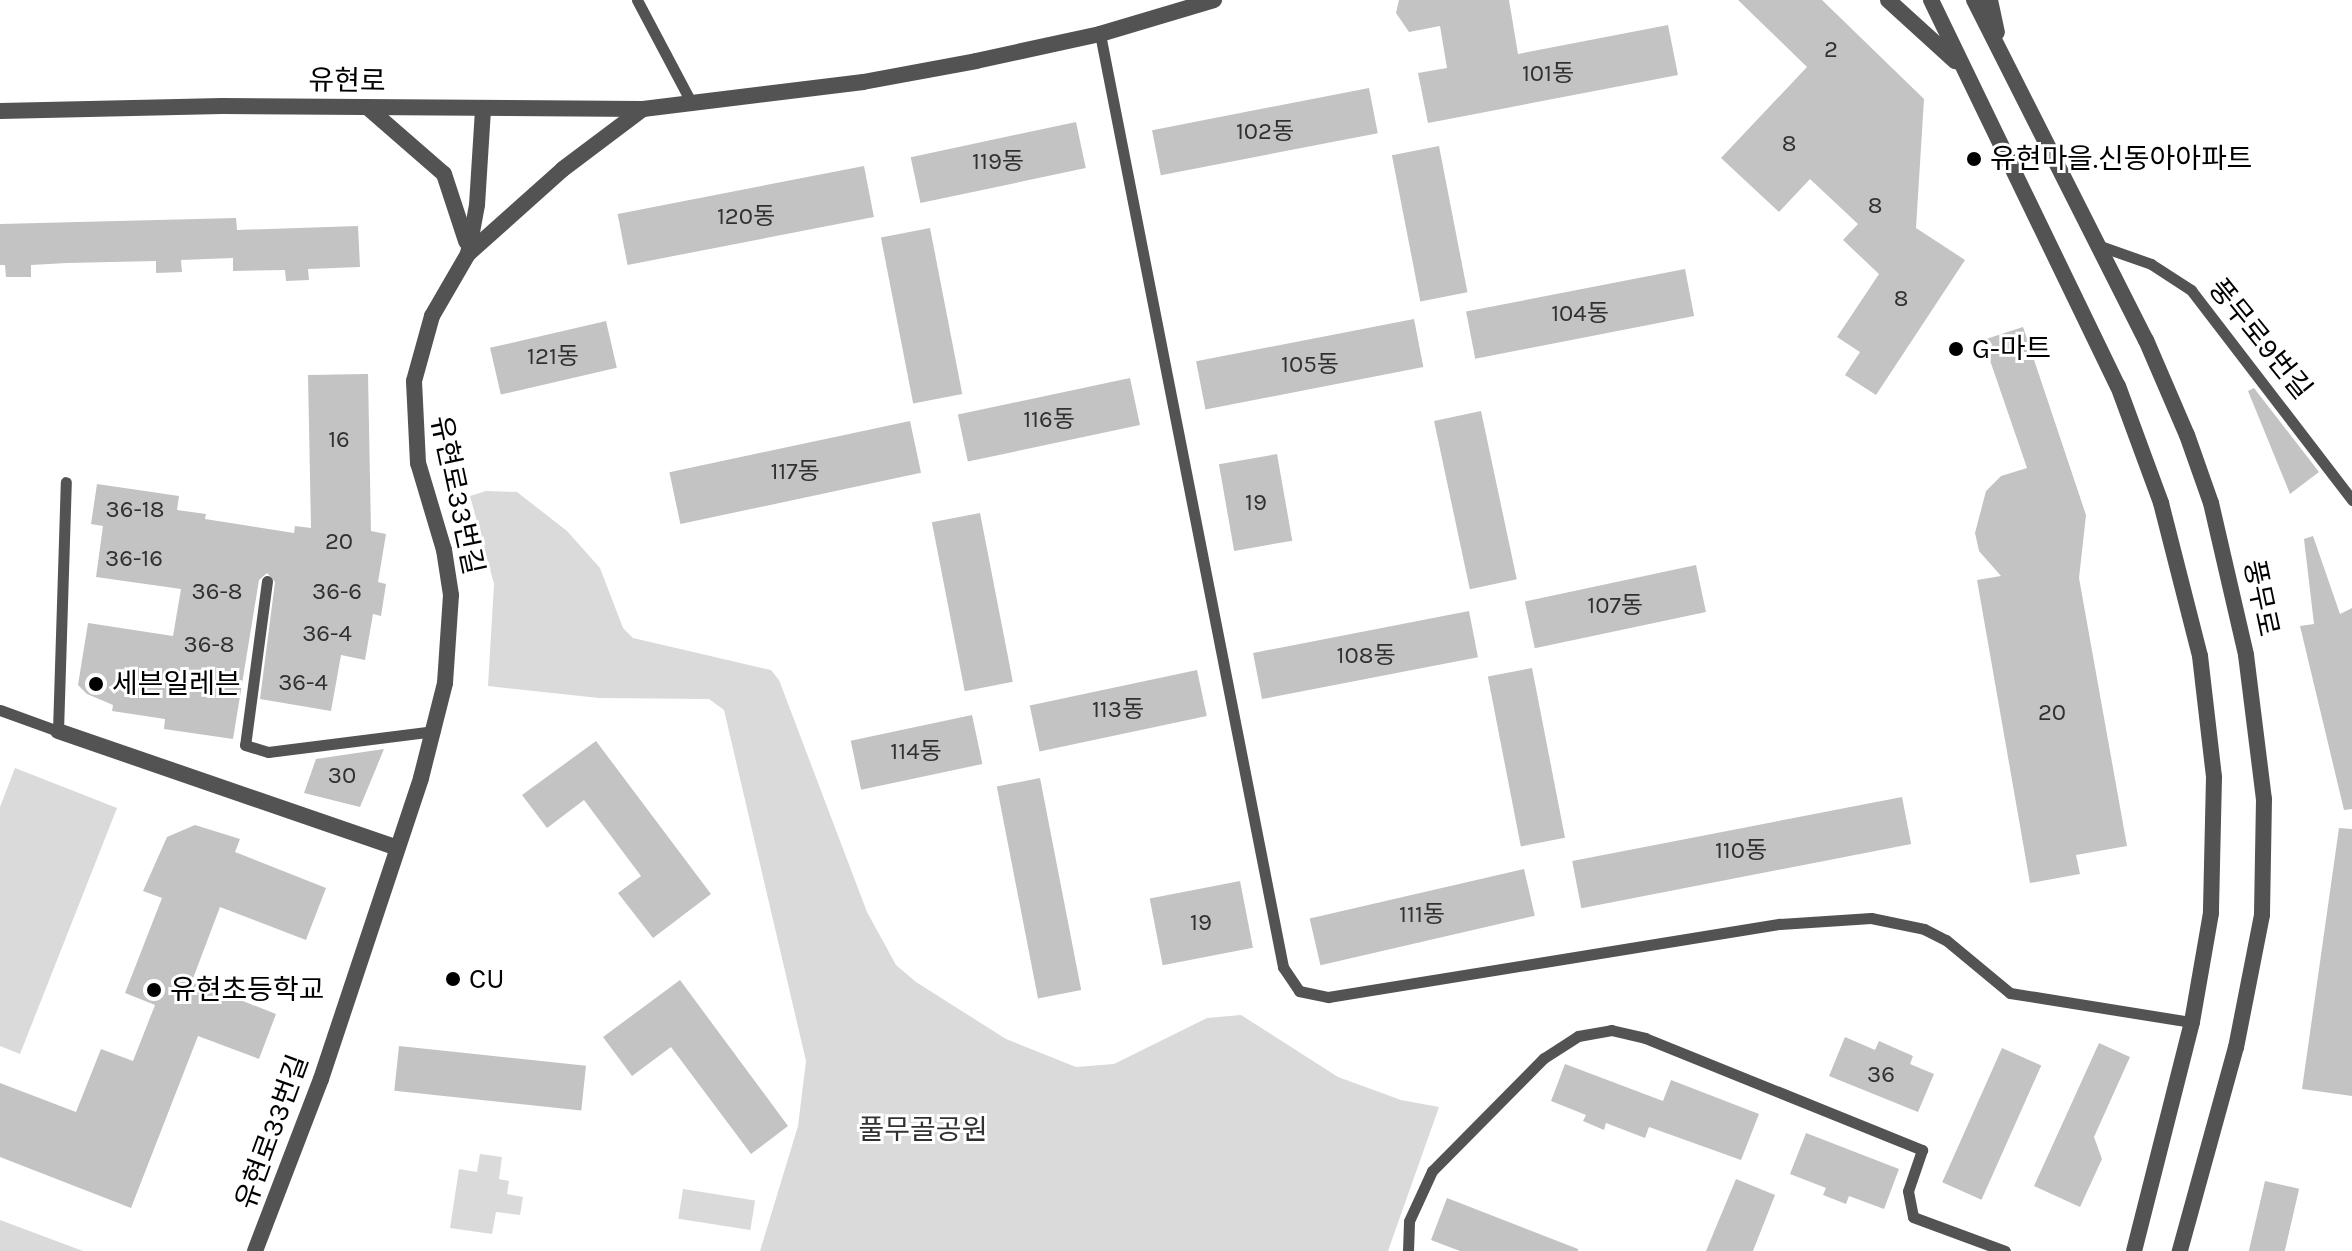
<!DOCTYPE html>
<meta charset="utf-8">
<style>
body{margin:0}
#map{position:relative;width:2352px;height:1251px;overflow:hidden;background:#fff;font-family:Karla,"Noto Sans KR",sans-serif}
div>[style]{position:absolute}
.green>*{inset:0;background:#dadada;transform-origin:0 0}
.building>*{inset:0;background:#c3c3c3;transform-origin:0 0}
.service>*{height:11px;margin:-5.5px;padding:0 5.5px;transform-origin:5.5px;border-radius:5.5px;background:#535353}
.minor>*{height:16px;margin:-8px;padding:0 8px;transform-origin:8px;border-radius:8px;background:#535353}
.tertiary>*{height:16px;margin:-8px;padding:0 8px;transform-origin:8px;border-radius:8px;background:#535353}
.dots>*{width:22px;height:22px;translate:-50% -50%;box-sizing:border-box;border:4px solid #fff;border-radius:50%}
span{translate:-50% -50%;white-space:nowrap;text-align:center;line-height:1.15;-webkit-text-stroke:6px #fff;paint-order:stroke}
.number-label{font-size:24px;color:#313131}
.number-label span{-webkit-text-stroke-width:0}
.street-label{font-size:28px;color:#000}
.poi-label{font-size:28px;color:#000}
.left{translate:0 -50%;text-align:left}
.park-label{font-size:28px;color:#313131}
</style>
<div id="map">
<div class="green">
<div style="clip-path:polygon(486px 491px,517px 492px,567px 531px,600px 568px,623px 628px,633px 638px,771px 670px,779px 680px,867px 912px,896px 965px,916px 982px,1006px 1039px,1076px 1067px,1114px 1064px,1207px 1018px,1241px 1015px,1338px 1077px,1401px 1100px,1439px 1107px,1388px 1251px,760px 1251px,798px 1126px,806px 1061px,724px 710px,709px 699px,599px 698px,488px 686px,494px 584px,470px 496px)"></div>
<div style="clip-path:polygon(15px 768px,117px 808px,20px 1054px,0 1046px,0 807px)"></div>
<div style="clip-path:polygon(480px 1154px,502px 1157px,499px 1179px,509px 1181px,507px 1194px,523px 1197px,520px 1215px,496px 1212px,492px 1234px,450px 1228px,459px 1169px,477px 1172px)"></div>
<div style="left:683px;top:1189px;width:73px;height:30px;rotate:9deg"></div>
<div style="clip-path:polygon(0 1220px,83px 1251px,0 1251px)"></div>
</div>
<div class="building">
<div style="clip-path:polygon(1399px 0,1509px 0,1518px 54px,1668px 25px,1678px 75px,1428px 123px,1418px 73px,1447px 68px,1440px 26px,1409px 32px,1396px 13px)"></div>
<div style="clip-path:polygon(1738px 0,1822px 0,1924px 99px,1916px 228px,1965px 260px,1876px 395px,1845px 375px,1860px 352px,1837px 337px,1879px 274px,1843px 240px,1858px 224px,1810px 179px,1779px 212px,1721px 158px,1807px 67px)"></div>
<div style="left:1369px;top:88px;width:46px;height:221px;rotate:79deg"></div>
<div style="left:1076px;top:122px;width:47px;height:169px;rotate:78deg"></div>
<div style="left:1439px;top:146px;width:149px;height:48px;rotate:79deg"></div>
<div style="left:864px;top:166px;width:52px;height:251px;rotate:79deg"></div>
<div style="clip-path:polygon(236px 218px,237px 230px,358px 226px,360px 267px,308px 269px,309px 280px,286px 281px,285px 270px,233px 271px,233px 258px,181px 260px,182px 272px,156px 273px,156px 261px,67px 263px,31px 265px,31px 277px,6px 277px,5px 265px,0 265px,0 224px)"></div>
<div style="left:930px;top:228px;width:169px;height:50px;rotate:79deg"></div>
<div style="left:1685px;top:269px;width:48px;height:223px;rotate:79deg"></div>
<div style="left:1414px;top:319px;width:49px;height:222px;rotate:79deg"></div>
<div style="left:606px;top:321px;width:48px;height:119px;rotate:77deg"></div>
<div style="clip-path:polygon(2023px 327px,2086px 515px,2079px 578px,2127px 846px,2076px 855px,2080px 874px,2030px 883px,1977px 580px,2001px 576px,1979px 551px,1975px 533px,1986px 491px,2001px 476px,2027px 468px,1983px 340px)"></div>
<div style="clip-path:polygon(368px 374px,371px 531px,386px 534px,378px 582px,386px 584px,381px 616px,373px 614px,365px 660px,341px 655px,331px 711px,260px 699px,275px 582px,267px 573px,259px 580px,233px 739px,164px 729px,165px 719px,112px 711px,113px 705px,87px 694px,78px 685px,88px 623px,173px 636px,181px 589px,96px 577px,103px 526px,91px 524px,97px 484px,179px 496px,177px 510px,206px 514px,205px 519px,294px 533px,295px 526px,311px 528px,308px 375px)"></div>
<div style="left:1130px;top:378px;width:48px;height:176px;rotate:78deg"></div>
<div style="clip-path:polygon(2254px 388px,2319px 472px,2290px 494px,2248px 391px)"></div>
<div style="left:1481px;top:411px;width:172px;height:48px;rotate:78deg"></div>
<div style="left:910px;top:421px;width:53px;height:246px;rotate:78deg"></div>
<div style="left:1277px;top:454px;width:88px;height:59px;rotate:80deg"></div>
<div style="left:980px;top:513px;width:172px;height:49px;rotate:79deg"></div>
<div style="clip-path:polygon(2313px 536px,2340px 614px,2352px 608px,2352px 809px,2344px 810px,2300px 626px,2314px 624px,2304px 539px)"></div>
<div style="left:1696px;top:565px;width:48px;height:175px;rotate:78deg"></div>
<div style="left:1469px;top:611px;width:47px;height:220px;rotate:79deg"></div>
<div style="left:1532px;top:668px;width:173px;height:45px;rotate:79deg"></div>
<div style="left:1197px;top:670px;width:47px;height:171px;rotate:78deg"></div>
<div style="left:972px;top:715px;width:50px;height:124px;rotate:78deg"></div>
<div style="clip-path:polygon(596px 741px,711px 894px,653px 938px,618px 893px,641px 876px,584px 800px,547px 828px,522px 795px)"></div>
<div style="clip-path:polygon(384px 749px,360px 807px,304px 793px,316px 759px)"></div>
<div style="left:1040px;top:778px;width:216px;height:44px;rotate:79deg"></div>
<div style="left:1902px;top:797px;width:48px;height:336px;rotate:79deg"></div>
<div style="clip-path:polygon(195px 825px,240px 839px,235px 852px,326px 888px,306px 940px,220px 907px,192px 981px,276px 1014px,259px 1059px,198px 1036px,131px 1208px,0 1157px,0 1083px,76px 1112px,101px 1049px,133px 1061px,155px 1005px,125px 993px,162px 898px,143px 891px,167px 837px)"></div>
<div style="clip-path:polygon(2339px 828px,2352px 829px,2352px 1096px,2302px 1089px)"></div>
<div style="left:1524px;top:869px;width:48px;height:220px;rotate:77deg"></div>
<div style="left:1240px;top:881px;width:68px;height:92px;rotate:79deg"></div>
<div style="clip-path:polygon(680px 980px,788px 1126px,751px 1154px,671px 1047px,632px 1076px,603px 1037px)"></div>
<div style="clip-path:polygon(1845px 1037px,1875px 1050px,1879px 1041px,1913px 1056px,1910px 1064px,1934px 1074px,1918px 1112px,1829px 1076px)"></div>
<div style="clip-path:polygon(2099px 1043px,2130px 1057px,2094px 1137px,2102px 1159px,2080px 1207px,2034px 1186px)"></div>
<div style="left:399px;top:1046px;width:188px;height:45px;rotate:6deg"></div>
<div style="left:2002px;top:1048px;width:43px;height:147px;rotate:24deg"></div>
<div style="clip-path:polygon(1565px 1064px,1663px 1101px,1671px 1080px,1759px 1114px,1741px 1160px,1649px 1127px,1645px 1138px,1606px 1123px,1604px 1130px,1583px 1121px,1586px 1115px,1551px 1101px)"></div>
<div style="clip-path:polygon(1806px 1133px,1899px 1169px,1884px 1209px,1849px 1196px,1846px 1204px,1823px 1195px,1826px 1188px,1790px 1174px)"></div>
<div style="clip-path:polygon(1736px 1179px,1775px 1195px,1753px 1251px,1706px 1251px)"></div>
<div style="left:2265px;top:1181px;width:35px;height:72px;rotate:13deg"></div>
<div style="clip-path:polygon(1447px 1198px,1578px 1249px,1578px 1251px,1460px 1251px,1431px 1240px)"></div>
</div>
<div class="service">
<div style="left:637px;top:0;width:118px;rotate:62.1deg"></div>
<div style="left:1100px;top:34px;width:951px;rotate:78.9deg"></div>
<div style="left:1283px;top:967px;width:29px;rotate:56deg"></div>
<div style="left:1299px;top:991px;width:30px;rotate:12deg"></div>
<div style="left:1328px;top:997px;width:458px;rotate:-9.2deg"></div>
<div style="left:1780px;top:924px;width:91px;rotate:-3.8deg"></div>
<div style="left:1871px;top:918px;width:54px;rotate:11.7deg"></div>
<div style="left:1924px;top:929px;width:25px;rotate:27deg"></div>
<div style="left:1946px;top:940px;width:83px;rotate:39.6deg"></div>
<div style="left:2010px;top:993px;width:184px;rotate:9.1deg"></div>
<div style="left:2100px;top:246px;width:54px;rotate:19.4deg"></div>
<div style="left:2151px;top:264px;width:48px;rotate:33deg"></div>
<div style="left:2191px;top:290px;width:265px;rotate:52.5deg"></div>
<div style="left:267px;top:581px;width:165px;rotate:97.6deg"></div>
<div style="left:245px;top:745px;width:24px;rotate:17deg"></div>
<div style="left:268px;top:752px;width:168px;rotate:-7.2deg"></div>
<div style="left:0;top:710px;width:62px;rotate:19.9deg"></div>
<div style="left:58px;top:731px;width:249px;rotate:-88.2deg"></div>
<div style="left:1408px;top:1251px;width:30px;rotate:-88deg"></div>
<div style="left:1409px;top:1221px;width:55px;rotate:-65.3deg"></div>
<div style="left:1432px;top:1171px;width:159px;rotate:-45.3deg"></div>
<div style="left:1544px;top:1058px;width:40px;rotate:-32.9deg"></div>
<div style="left:1578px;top:1036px;width:34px;rotate:-10deg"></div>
<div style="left:1611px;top:1030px;width:35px;rotate:13deg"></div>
<div style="left:1645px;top:1038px;width:299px;rotate:22deg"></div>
<div style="left:1922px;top:1150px;width:43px;rotate:108.9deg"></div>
<div style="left:1908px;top:1191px;width:26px;rotate:79deg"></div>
<div style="left:1913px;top:1217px;width:98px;rotate:20.3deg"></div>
</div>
<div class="minor">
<div style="left:367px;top:107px;width:102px;rotate:41deg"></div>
<div style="left:444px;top:174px;width:71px;rotate:71.8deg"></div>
<div style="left:468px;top:254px;width:127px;rotate:-41.8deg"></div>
<div style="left:563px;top:169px;width:100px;rotate:-36.9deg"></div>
<div style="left:58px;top:731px;width:359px;rotate:19deg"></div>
<div style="left:255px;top:1251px;width:184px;rotate:-69deg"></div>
<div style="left:321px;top:1079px;width:317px;rotate:-71.6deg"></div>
<div style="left:421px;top:778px;width:98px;rotate:-75.8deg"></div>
<div style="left:445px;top:683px;width:88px;rotate:-86.1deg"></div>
<div style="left:451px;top:595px;width:46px;rotate:-98.8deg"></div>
<div style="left:444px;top:550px;width:91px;rotate:-106.6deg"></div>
<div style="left:418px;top:463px;width:82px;rotate:-92.8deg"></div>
<div style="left:414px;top:381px;width:67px;rotate:-74.5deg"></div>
<div style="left:432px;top:316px;width:72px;rotate:-59.9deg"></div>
<div style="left:468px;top:254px;width:50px;rotate:-79.6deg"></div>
<div style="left:477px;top:205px;width:95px;rotate:-86.4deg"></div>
</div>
<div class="tertiary">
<div style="left:1888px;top:0;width:91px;rotate:42.3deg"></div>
<div style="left:1931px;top:0;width:429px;rotate:64.2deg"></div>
<div style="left:2118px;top:386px;width:125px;rotate:69.8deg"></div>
<div style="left:2161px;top:503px;width:158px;rotate:75.7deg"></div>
<div style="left:2200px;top:656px;width:122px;rotate:83.4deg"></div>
<div style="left:2214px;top:777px;width:136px;rotate:91.3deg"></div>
<div style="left:2211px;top:913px;width:111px;rotate:99.9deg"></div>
<div style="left:2192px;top:1022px;width:236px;rotate:104.2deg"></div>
<div style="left:1974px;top:0;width:381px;rotate:63.2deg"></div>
<div style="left:2146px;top:340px;width:103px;rotate:66.7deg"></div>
<div style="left:2187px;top:435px;width:72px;rotate:70.6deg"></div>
<div style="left:2211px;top:503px;width:156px;rotate:77deg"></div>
<div style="left:2246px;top:655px;width:145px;rotate:82.9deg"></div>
<div style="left:2264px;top:799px;width:116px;rotate:91deg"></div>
<div style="left:2262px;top:915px;width:135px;rotate:101.1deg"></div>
<div style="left:2236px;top:1047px;width:212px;rotate:105.4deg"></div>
<div style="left:1990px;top:0;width:33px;rotate:78deg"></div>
<div style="left:0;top:111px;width:222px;rotate:-1.3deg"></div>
<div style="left:222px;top:106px;width:421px;rotate:0.4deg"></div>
<div style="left:643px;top:109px;width:222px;rotate:-7deg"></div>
<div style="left:863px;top:82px;width:115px;rotate:-10.5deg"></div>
<div style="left:976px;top:61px;width:127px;rotate:-12.3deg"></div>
<div style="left:1100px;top:34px;width:119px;rotate:-16.6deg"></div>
</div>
<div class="dots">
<div style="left:1974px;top:159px;background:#000"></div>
<div style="left:1956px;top:349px;background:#000"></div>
<div style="left:96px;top:684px;background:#000"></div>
<div style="left:453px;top:979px;background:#000"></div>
<div style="left:154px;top:990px;background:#000"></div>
</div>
<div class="number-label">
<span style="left:1831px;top:50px">2</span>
<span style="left:1548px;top:74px">101동</span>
<span style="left:1265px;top:132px">102동</span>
<span style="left:1789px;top:144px">8</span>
<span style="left:998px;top:162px">119동</span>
<span style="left:1875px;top:206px">8</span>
<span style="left:746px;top:217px">120동</span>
<span style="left:1901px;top:299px">8</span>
<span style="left:1580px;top:314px">104동</span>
<span style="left:553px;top:357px">121동</span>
<span style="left:1310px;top:365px">105동</span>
<span style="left:1049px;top:420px">116동</span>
<span style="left:339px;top:440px">16</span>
<span style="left:795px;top:472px">117동</span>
<span style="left:1256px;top:503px">19</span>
<span style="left:135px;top:510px">36-18</span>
<span style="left:339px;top:542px">20</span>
<span style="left:134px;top:559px">36-16</span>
<span style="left:217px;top:592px">36-8</span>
<span style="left:337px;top:592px">36-6</span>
<span style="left:1615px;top:606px">107동</span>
<span style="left:327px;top:634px">36-4</span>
<span style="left:209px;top:645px">36-8</span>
<span style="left:1366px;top:656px">108동</span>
<span style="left:303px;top:683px">36-4</span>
<span style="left:1118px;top:710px">113동</span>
<span style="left:2052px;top:713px">20</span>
<span style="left:916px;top:752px">114동</span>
<span style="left:342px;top:776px">30</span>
<span style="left:1741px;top:851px">110동</span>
<span style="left:1422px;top:915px">111동</span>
<span style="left:1201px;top:923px">19</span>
<span style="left:1881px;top:1075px">36</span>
</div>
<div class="street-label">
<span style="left:347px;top:81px;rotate:1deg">유현로</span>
<span style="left:2260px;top:339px;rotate:51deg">풍무로9번길</span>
<span style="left:457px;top:495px;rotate:78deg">유현로33번길</span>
<span style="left:2261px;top:598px;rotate:78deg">풍무로</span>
<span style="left:272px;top:1132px;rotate:-70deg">유현로33번길</span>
</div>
<div class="poi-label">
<span class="left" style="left:1990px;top:159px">유현마을.신동아아파트</span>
<span class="left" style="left:1972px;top:349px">G-마트</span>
<span class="left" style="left:112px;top:684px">세븐일레븐</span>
<span class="left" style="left:469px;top:979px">CU</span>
<span class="left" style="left:170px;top:990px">유현초등학교</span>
</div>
<div class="park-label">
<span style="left:923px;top:1130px">풀무골공원</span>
</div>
</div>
